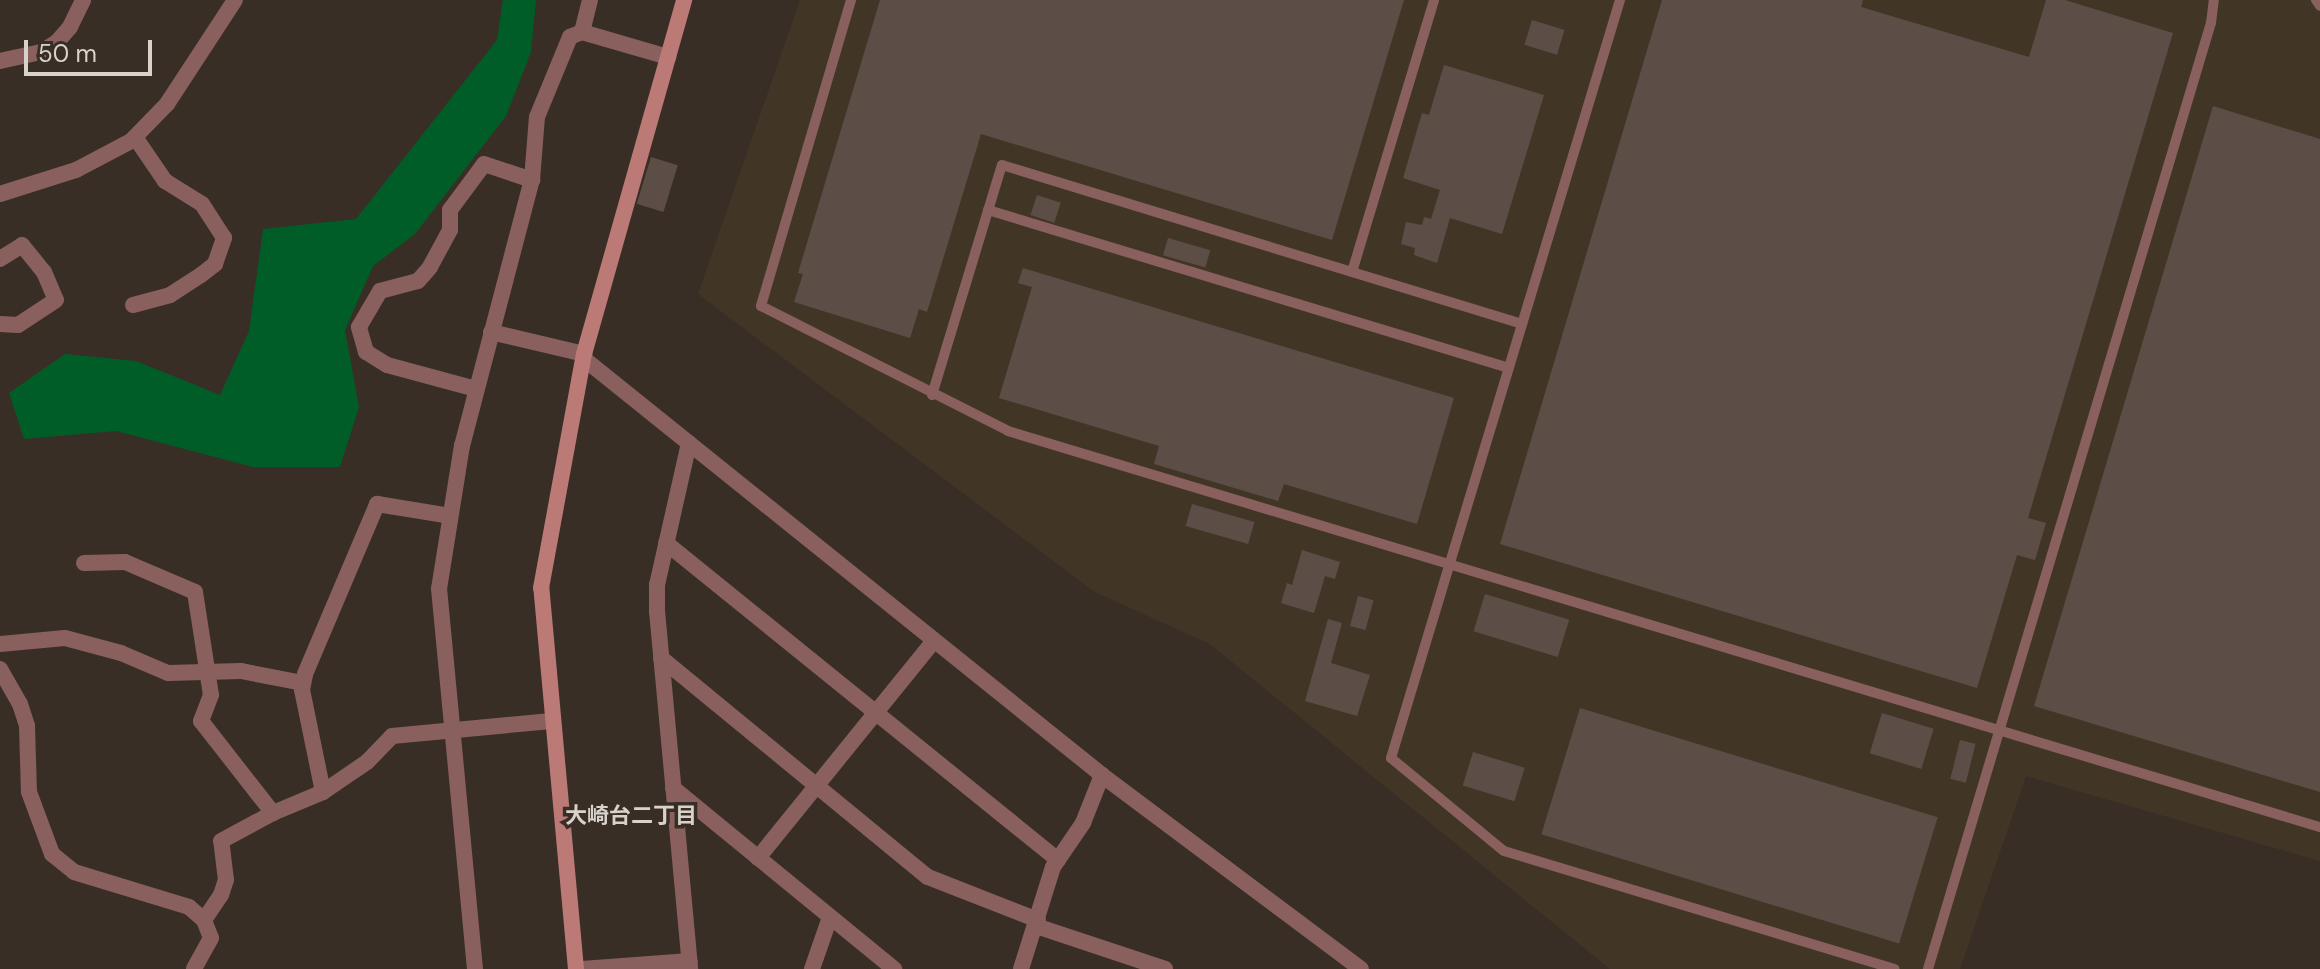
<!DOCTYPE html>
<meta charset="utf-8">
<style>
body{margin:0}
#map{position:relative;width:2320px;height:969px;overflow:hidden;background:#392e25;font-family:"DM Sans","Noto Sans JP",sans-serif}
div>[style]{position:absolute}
.industrial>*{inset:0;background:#413626}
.green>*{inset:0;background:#015d27}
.building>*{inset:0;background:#5c4e46;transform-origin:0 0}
.lane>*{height:10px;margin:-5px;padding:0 5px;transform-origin:5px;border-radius:5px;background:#8a605e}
.street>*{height:16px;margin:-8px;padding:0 8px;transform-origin:8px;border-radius:8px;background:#8a605e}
.secondary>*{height:16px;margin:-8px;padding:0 8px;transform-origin:8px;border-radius:8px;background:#bc7a77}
span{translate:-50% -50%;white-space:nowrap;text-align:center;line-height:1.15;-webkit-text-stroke:7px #392e25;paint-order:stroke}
.neighbourhood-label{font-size:22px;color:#d9d2cc;font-weight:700}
.scale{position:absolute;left:24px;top:40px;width:128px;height:36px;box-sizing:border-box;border:4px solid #d9d2cc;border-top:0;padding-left:10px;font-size:24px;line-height:28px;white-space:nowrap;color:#d9d2cc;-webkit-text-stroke:6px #392e25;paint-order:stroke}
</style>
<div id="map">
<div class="industrial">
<div style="clip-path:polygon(800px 0,2320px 0,2320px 861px,2026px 776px,1960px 969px,1610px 969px,1210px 644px,1095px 592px,698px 294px)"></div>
</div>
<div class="green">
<div style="clip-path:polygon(503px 0,536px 0,531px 52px,506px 116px,415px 234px,373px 266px,345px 330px,359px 407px,340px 467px,253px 467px,116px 431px,24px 439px,9px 393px,65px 354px,136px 361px,220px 395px,249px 331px,263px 229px,356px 219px,497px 40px)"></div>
</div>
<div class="building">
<div style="clip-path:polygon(880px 0,1404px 0,1332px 240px,981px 134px,927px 312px,919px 309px,910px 338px,794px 302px,803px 274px,798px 273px)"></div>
<div style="clip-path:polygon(1662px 0,1863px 0,1861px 7px,2029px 57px,2046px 0,2065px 0,2173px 33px,2028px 518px,2046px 523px,2035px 560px,2017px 555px,1977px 688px,1500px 544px)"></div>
<div style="left:1532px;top:20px;width:34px;height:26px;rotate:17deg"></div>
<div style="clip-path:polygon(1444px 65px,1544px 95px,1502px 234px,1450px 218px,1437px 263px,1414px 255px,1415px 248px,1401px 244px,1406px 222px,1422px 225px,1424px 217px,1431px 219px,1440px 190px,1403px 178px,1422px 113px,1429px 115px)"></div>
<div style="clip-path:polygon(2213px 106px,2320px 139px,2320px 792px,2034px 706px)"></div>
<div style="left:651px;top:157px;width:28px;height:49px;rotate:17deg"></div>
<div style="left:1037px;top:195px;width:25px;height:21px;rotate:18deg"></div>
<div style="left:1168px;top:238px;width:44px;height:18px;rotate:16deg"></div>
<div style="clip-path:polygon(1023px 268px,1454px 398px,1417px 524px,1284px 484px,1278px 501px,1154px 464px,1159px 446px,999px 398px,1032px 287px,1018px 283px)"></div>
<div style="left:1192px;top:504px;width:65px;height:23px;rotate:16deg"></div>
<div style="clip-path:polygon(1302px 550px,1340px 562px,1335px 579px,1325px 576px,1314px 613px,1281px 603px,1287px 583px,1292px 585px)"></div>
<div style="left:1485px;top:594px;width:88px;height:39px;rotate:17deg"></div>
<div style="left:1358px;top:596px;width:16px;height:31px;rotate:15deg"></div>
<div style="clip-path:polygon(1328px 619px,1342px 623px,1331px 663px,1370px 675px,1357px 716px,1305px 701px)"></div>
<div style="left:1580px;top:708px;width:374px;height:132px;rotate:17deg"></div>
<div style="left:1882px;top:713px;width:54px;height:42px;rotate:17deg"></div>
<div style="left:1960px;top:740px;width:16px;height:40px;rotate:14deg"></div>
<div style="left:1473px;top:752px;width:54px;height:35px;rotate:17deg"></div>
</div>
<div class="lane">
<div style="left:851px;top:0;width:319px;rotate:106.4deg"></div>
<div style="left:761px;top:306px;width:277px;rotate:26.8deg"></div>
<div style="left:1008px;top:431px;width:1370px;rotate:16.8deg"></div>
<div style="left:1620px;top:0;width:792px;rotate:106.81deg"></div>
<div style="left:1391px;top:758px;width:146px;rotate:39.5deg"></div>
<div style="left:1504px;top:851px;width:408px;rotate:16.8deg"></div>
<div style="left:2316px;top:0;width:7px;rotate:56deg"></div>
<div style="left:988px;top:210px;width:544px;rotate:16.87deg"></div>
<div style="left:1352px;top:272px;width:284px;rotate:-73.2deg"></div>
<div style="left:932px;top:395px;width:240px;rotate:-73.1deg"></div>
<div style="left:1002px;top:165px;width:544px;rotate:17deg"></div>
<div style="left:1928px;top:969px;width:987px;rotate:-73.35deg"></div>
<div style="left:2211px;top:23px;width:23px;rotate:-83deg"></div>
</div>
<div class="street">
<div style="left:582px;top:32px;width:33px;rotate:-76deg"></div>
<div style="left:0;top:61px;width:42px;rotate:-12.4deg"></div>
<div style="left:41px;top:52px;width:19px;rotate:-32deg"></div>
<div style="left:57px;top:42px;width:20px;rotate:-49deg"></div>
<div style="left:70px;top:27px;width:30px;rotate:-64deg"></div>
<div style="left:0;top:194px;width:80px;rotate:-17.5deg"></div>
<div style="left:76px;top:170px;width:62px;rotate:-27.8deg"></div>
<div style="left:131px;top:141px;width:52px;rotate:-45.8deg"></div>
<div style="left:167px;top:104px;width:124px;rotate:-56.8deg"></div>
<div style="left:0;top:259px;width:26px;rotate:-32deg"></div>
<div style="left:22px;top:245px;width:35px;rotate:51deg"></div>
<div style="left:44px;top:272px;width:30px;rotate:67deg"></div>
<div style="left:56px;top:300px;width:45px;rotate:146.7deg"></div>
<div style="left:18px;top:325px;width:18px;rotate:-177deg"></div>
<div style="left:133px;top:305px;width:38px;rotate:-15deg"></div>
<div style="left:170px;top:295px;width:37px;rotate:-33deg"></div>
<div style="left:201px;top:275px;width:18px;rotate:-38deg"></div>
<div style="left:215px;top:264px;width:28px;rotate:-71deg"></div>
<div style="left:224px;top:238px;width:40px;rotate:-122.9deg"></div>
<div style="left:202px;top:204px;width:44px;rotate:-148.1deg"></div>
<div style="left:165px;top:181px;width:53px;rotate:-124.3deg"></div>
<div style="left:491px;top:332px;width:96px;rotate:13.3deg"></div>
<div style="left:583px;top:358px;width:672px;rotate:38.78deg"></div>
<div style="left:1107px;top:779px;width:317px;rotate:36.8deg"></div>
<div style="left:476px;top:389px;width:92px;rotate:-164.9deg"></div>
<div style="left:387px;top:365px;width:25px;rotate:-148deg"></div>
<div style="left:366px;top:352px;width:26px;rotate:-106deg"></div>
<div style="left:359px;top:327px;width:42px;rotate:-59.7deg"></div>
<div style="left:380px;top:291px;width:39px;rotate:-15deg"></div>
<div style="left:418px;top:281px;width:18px;rotate:-49deg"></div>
<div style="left:430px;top:267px;width:42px;rotate:-61.6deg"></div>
<div style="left:450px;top:230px;width:20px;rotate:-90deg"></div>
<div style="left:450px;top:210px;width:57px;rotate:-53.5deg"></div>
<div style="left:484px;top:164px;width:51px;rotate:18.4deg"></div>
<div style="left:689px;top:443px;width:146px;rotate:102.7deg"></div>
<div style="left:657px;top:585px;width:26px;rotate:90deg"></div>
<div style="left:657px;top:611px;width:360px;rotate:84.7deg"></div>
<div style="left:666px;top:543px;width:504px;rotate:38.96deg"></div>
<div style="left:84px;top:563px;width:41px;rotate:-1.4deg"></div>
<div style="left:125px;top:562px;width:76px;rotate:23.2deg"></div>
<div style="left:195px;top:592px;width:104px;rotate:81.2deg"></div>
<div style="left:211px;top:695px;width:28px;rotate:111deg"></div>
<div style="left:201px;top:721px;width:117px;rotate:52deg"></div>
<div style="left:0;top:644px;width:65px;rotate:-5.3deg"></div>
<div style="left:65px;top:638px;width:58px;rotate:15deg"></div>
<div style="left:121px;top:653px;width:51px;rotate:23.1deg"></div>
<div style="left:168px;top:673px;width:73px;rotate:-1.6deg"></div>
<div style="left:241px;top:671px;width:63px;rotate:11deg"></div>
<div style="left:661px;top:658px;width:345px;rotate:39.4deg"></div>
<div style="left:928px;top:877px;width:118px;rotate:21.4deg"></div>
<div style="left:0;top:669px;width:40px;rotate:60.3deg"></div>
<div style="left:20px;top:704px;width:23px;rotate:72deg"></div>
<div style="left:27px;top:726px;width:66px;rotate:88.3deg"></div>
<div style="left:29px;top:792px;width:66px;rotate:69.6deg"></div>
<div style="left:52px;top:854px;width:28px;rotate:39deg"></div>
<div style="left:74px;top:872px;width:120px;rotate:16.9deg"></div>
<div style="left:189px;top:907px;width:20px;rotate:41deg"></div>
<div style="left:204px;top:920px;width:19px;rotate:69deg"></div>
<div style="left:211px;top:938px;width:35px;rotate:119deg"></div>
<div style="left:673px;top:788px;width:286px;rotate:39.3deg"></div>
<div style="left:323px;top:792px;width:104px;rotate:-101.6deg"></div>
<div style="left:302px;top:690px;width:16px;rotate:-79deg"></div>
<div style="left:305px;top:674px;width:185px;rotate:-67deg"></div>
<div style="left:377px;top:504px;width:74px;rotate:9.3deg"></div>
<div style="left:758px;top:858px;width:279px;rotate:-51deg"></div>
<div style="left:204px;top:920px;width:30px;rotate:-56deg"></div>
<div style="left:221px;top:895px;width:16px;rotate:-72deg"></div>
<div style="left:226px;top:880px;width:39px;rotate:-97deg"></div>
<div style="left:221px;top:841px;width:59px;rotate:-28.3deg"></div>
<div style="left:273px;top:813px;width:54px;rotate:-22.8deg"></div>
<div style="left:323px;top:792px;width:53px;rotate:-34.3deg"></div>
<div style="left:367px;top:762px;width:36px;rotate:-46deg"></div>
<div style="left:392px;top:736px;width:160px;rotate:-5.4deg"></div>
<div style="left:1036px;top:926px;width:136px;rotate:18.4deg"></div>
<div style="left:475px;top:969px;width:382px;rotate:-95.4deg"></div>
<div style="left:439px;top:589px;width:145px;rotate:-80.9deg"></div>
<div style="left:462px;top:446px;width:275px;rotate:-75.3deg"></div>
<div style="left:532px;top:180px;width:63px;rotate:-85.5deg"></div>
<div style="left:537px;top:117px;width:87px;rotate:-67.6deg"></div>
<div style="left:570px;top:37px;width:13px;rotate:-23deg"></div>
<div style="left:582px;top:32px;width:90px;rotate:16.2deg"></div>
<div style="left:582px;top:969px;width:108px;rotate:-4.2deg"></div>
<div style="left:812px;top:969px;width:55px;rotate:-70.9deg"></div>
<div style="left:1021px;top:969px;width:107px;rotate:-72.6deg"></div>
<div style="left:1053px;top:867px;width:53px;rotate:-55.7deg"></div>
<div style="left:1083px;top:823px;width:52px;rotate:-68.4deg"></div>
</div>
<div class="secondary">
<div style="left:576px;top:969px;width:383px;rotate:-95.2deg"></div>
<div style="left:541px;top:588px;width:238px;rotate:-79.6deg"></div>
<div style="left:584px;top:354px;width:368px;rotate:-74.2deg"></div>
</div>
<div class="neighbourhood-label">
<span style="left:631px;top:816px">大崎台二丁目</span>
</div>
<div class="scale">50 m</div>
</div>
